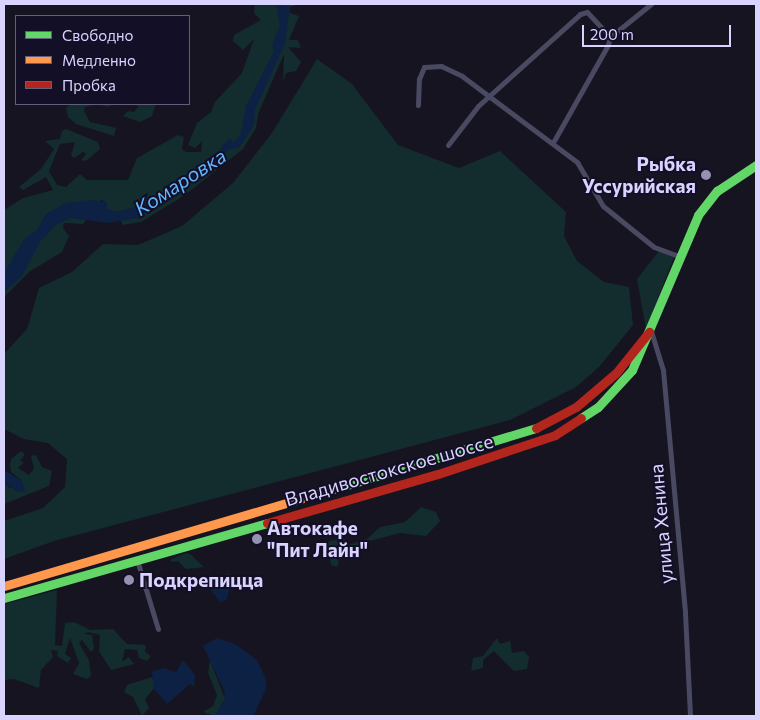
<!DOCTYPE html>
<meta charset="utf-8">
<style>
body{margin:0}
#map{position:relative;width:760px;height:720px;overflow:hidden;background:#161421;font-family:Commissioner,sans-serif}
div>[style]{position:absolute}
.green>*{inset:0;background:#132c2d}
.water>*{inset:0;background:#0d2144}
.street>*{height:5px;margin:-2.5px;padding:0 2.5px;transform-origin:2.5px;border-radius:2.5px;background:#4a4962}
.fast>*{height:9px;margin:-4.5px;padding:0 4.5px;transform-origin:4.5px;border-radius:4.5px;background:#63d668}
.slow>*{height:9px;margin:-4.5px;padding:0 4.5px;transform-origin:4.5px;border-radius:4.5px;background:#ff974d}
.jam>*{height:9px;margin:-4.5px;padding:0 4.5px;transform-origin:4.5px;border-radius:4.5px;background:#b3261e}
.dots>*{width:14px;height:14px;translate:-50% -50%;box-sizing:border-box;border:2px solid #130f26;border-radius:50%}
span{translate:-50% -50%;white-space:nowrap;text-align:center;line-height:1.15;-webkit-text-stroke:4px #130f26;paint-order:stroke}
.poi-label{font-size:19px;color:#d9d4ff;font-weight:700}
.right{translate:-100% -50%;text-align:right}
.left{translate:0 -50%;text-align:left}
.street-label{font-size:19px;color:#d9d4ff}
.water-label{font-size:20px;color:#62b6ff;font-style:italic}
.frame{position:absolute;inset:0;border:5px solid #d9d4ff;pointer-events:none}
.legend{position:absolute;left:15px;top:15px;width:175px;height:90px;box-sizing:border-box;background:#130f26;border:1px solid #625e7d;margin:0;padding:6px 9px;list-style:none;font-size:15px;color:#d9d4ff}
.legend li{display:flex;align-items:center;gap:10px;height:25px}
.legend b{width:25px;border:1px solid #625e7d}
.scale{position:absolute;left:582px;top:25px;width:149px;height:22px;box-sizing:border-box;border:2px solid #d9d4ff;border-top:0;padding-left:6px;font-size:15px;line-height:18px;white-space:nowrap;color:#d9d4ff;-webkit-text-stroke:4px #130f26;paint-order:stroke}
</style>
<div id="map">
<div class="green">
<div style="clip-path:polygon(255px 4px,299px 4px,290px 7px,290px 13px,299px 16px,289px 40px,298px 40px,301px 48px,288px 47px,301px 62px,296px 71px,286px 73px,283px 82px,284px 54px,258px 114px,256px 128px,243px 149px,185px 195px,141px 222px,123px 225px,116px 212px,107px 209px,106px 202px,101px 200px,83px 224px,64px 223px,63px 228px,69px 236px,62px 252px,29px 272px,4px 297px,4px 210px,23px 198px,53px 190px,46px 177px,23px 190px,19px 187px,41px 169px,54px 149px,45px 141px,60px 139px,62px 131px,66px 129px,98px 142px,100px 149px,86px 161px,81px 160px,86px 154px,83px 152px,74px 158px,71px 155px,75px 142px,60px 144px,49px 171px,57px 185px,66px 187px,80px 174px,87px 180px,128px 180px,137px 158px,178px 135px,184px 137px,182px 149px,186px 152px,201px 152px,202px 141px,195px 148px,188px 145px,197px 123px,211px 112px,215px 102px,242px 73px,254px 39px,243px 50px,233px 41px,234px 35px,261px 20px,254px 13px)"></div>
<div style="clip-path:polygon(317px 59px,352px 84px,398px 145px,459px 168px,500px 151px,566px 212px,564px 236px,577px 261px,604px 282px,629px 287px,633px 325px,599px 367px,576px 387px,510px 420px,54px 541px,4px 559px,4px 521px,43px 508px,65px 487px,67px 459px,48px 443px,24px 439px,4px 429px,4px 354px,27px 329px,39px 288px,72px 272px,103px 244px,138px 245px,182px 226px,233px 183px,272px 133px)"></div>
<div style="clip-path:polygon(71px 104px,112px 104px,109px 107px,96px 104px,85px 107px,84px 111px,90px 122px,116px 128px,114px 136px,76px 124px,68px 117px,66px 108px)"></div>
<div style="clip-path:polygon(136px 104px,156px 104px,152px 116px,140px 122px,123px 116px,128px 111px,134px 112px,138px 107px)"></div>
<div style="clip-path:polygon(659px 251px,674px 257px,646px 329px,637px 279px)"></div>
<div style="clip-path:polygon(21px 451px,25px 454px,20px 461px,24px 462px,18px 468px,29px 475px,34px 468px,31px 456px,36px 455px,42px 467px,52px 471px,49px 486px,4px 504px,4px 482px,10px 488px,21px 480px,11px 472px,10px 465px,11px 459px)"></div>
<div style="clip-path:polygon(421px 507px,436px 512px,440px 521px,426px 536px,400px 533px,362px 543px,333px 556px,339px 561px,337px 567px,331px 565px,327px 542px,343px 538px,348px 545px,367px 539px,380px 527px,405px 522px)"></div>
<div style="clip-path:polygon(186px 553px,190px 554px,204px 567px,186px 569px,178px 561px,171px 562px,171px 559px)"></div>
<div style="clip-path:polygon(57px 590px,55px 645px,62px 646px,65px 623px,74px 622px,90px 630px,113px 629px,127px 644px,146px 645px,145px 652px,151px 656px,147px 661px,139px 658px,137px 650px,125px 649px,122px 662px,129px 657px,134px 664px,111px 670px,99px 651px,100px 635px,88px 632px,84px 634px,92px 635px,94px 649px,91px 652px,82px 640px,79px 643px,89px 660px,91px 676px,87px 679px,73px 674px,79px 663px,70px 638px,65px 654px,71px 658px,68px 663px,57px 656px,58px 651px,51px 650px,53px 657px,41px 670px,39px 688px,14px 679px,4px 680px,4px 604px)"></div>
<div style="clip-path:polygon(497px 638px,500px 644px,510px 641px,512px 653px,524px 651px,529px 657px,527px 669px,514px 671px,494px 651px,483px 660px,483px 668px,471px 671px,473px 658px,483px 656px)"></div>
<div style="clip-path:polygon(210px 660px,225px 699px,215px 716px,203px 712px,213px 706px,217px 695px,208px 673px)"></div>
<div style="clip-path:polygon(152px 677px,156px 686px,145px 699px,149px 708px,142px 716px,133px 697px,124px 692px,127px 685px)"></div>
</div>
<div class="water">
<div style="clip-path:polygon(276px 4px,290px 7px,285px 43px,255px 110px,254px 125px,239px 148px,229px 149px,211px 169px,138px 218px,108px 223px,71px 218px,57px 224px,40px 242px,22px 276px,4px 292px,5px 272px,24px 239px,37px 230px,46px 214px,66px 203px,90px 200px,107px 202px,107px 209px,116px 212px,143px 205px,175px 187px,218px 152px,229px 138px,234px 142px,241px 133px,246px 106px,274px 51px,272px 45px,280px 25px)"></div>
<div style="clip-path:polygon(4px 470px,21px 480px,25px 491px,18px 492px,4px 482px)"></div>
<div style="clip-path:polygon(227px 573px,233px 580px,226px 600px,220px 602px,211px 590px)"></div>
<div style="clip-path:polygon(217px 638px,235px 644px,257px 660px,266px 679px,266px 689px,253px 716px,215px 716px,225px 699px,224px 690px,203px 646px)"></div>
<div style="clip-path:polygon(183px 660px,195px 675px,194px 687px,190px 684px,167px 704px,154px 689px,152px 672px,163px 668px,176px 672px)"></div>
</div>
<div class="street">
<div style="left:610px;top:37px;width:53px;rotate:-38.8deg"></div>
<div style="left:418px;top:105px;width:26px;rotate:-88deg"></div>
<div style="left:419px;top:79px;width:13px;rotate:-67deg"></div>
<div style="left:424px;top:67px;width:17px;rotate:-3deg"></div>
<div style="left:441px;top:66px;width:23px;rotate:25deg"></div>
<div style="left:462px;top:76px;width:144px;rotate:36.8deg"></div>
<div style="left:577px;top:162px;width:51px;rotate:59.4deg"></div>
<div style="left:603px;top:206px;width:65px;rotate:38.8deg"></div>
<div style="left:654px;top:247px;width:27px;rotate:20deg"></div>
<div style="left:448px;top:145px;width:49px;rotate:-52.4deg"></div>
<div style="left:478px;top:106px;width:137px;rotate:-42deg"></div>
<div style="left:580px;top:14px;width:7px;rotate:-16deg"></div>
<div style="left:587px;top:12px;width:34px;rotate:47deg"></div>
<div style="left:610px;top:37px;width:8px;rotate:104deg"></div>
<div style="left:608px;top:45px;width:110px;rotate:119.4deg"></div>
<div style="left:651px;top:331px;width:41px;rotate:72.9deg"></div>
<div style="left:663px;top:370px;width:244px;rotate:84.8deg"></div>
<div style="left:685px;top:613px;width:103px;rotate:87.2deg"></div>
<div style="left:137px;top:560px;width:72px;rotate:73.1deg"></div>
</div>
<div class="fast">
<div style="left:581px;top:418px;width:20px;rotate:-33deg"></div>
<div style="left:598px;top:407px;width:50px;rotate:-47.4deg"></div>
<div style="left:632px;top:370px;width:168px;rotate:-66.9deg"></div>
<div style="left:698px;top:215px;width:31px;rotate:-52deg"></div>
<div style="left:717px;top:191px;width:47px;rotate:-33.7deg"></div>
<div style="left:334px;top:489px;width:211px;rotate:-16.8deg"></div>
<div style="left:4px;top:598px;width:273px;rotate:-15.9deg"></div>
</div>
<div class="slow">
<div style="left:4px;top:586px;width:344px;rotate:-16.4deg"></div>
</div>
<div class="jam">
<div style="left:536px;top:428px;width:45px;rotate:-27.7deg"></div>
<div style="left:576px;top:407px;width:52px;rotate:-40.4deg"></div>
<div style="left:616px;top:373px;width:53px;rotate:-51.2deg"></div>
<div style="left:267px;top:523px;width:178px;rotate:-16deg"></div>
<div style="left:438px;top:474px;width:123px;rotate:-18.4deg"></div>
<div style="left:555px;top:435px;width:31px;rotate:-33deg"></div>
</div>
<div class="dots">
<div style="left:706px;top:175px;background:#9591b1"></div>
<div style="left:257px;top:539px;background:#9591b1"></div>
<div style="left:129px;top:580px;background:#9591b1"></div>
</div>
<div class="poi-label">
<span class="right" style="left:696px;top:175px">Рыбка<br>Уссурийская</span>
<span class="left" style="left:267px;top:539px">Автокафе<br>"Пит Лайн"</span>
<span class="left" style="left:139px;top:580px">Подкрепицца</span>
</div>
<div class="street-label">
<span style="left:389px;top:470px;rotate:-16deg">Владивостокское шоссе</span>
<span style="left:661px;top:524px;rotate:-95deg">улица Хенина</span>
</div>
<div class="water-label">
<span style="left:180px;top:182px;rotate:-33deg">Комаровка</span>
</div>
<div class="frame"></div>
<ul class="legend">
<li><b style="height:6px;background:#63d668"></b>Свободно</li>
<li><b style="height:6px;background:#ff974d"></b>Медленно</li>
<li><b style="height:6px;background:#b3261e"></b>Пробка</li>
</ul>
<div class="scale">200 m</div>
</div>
